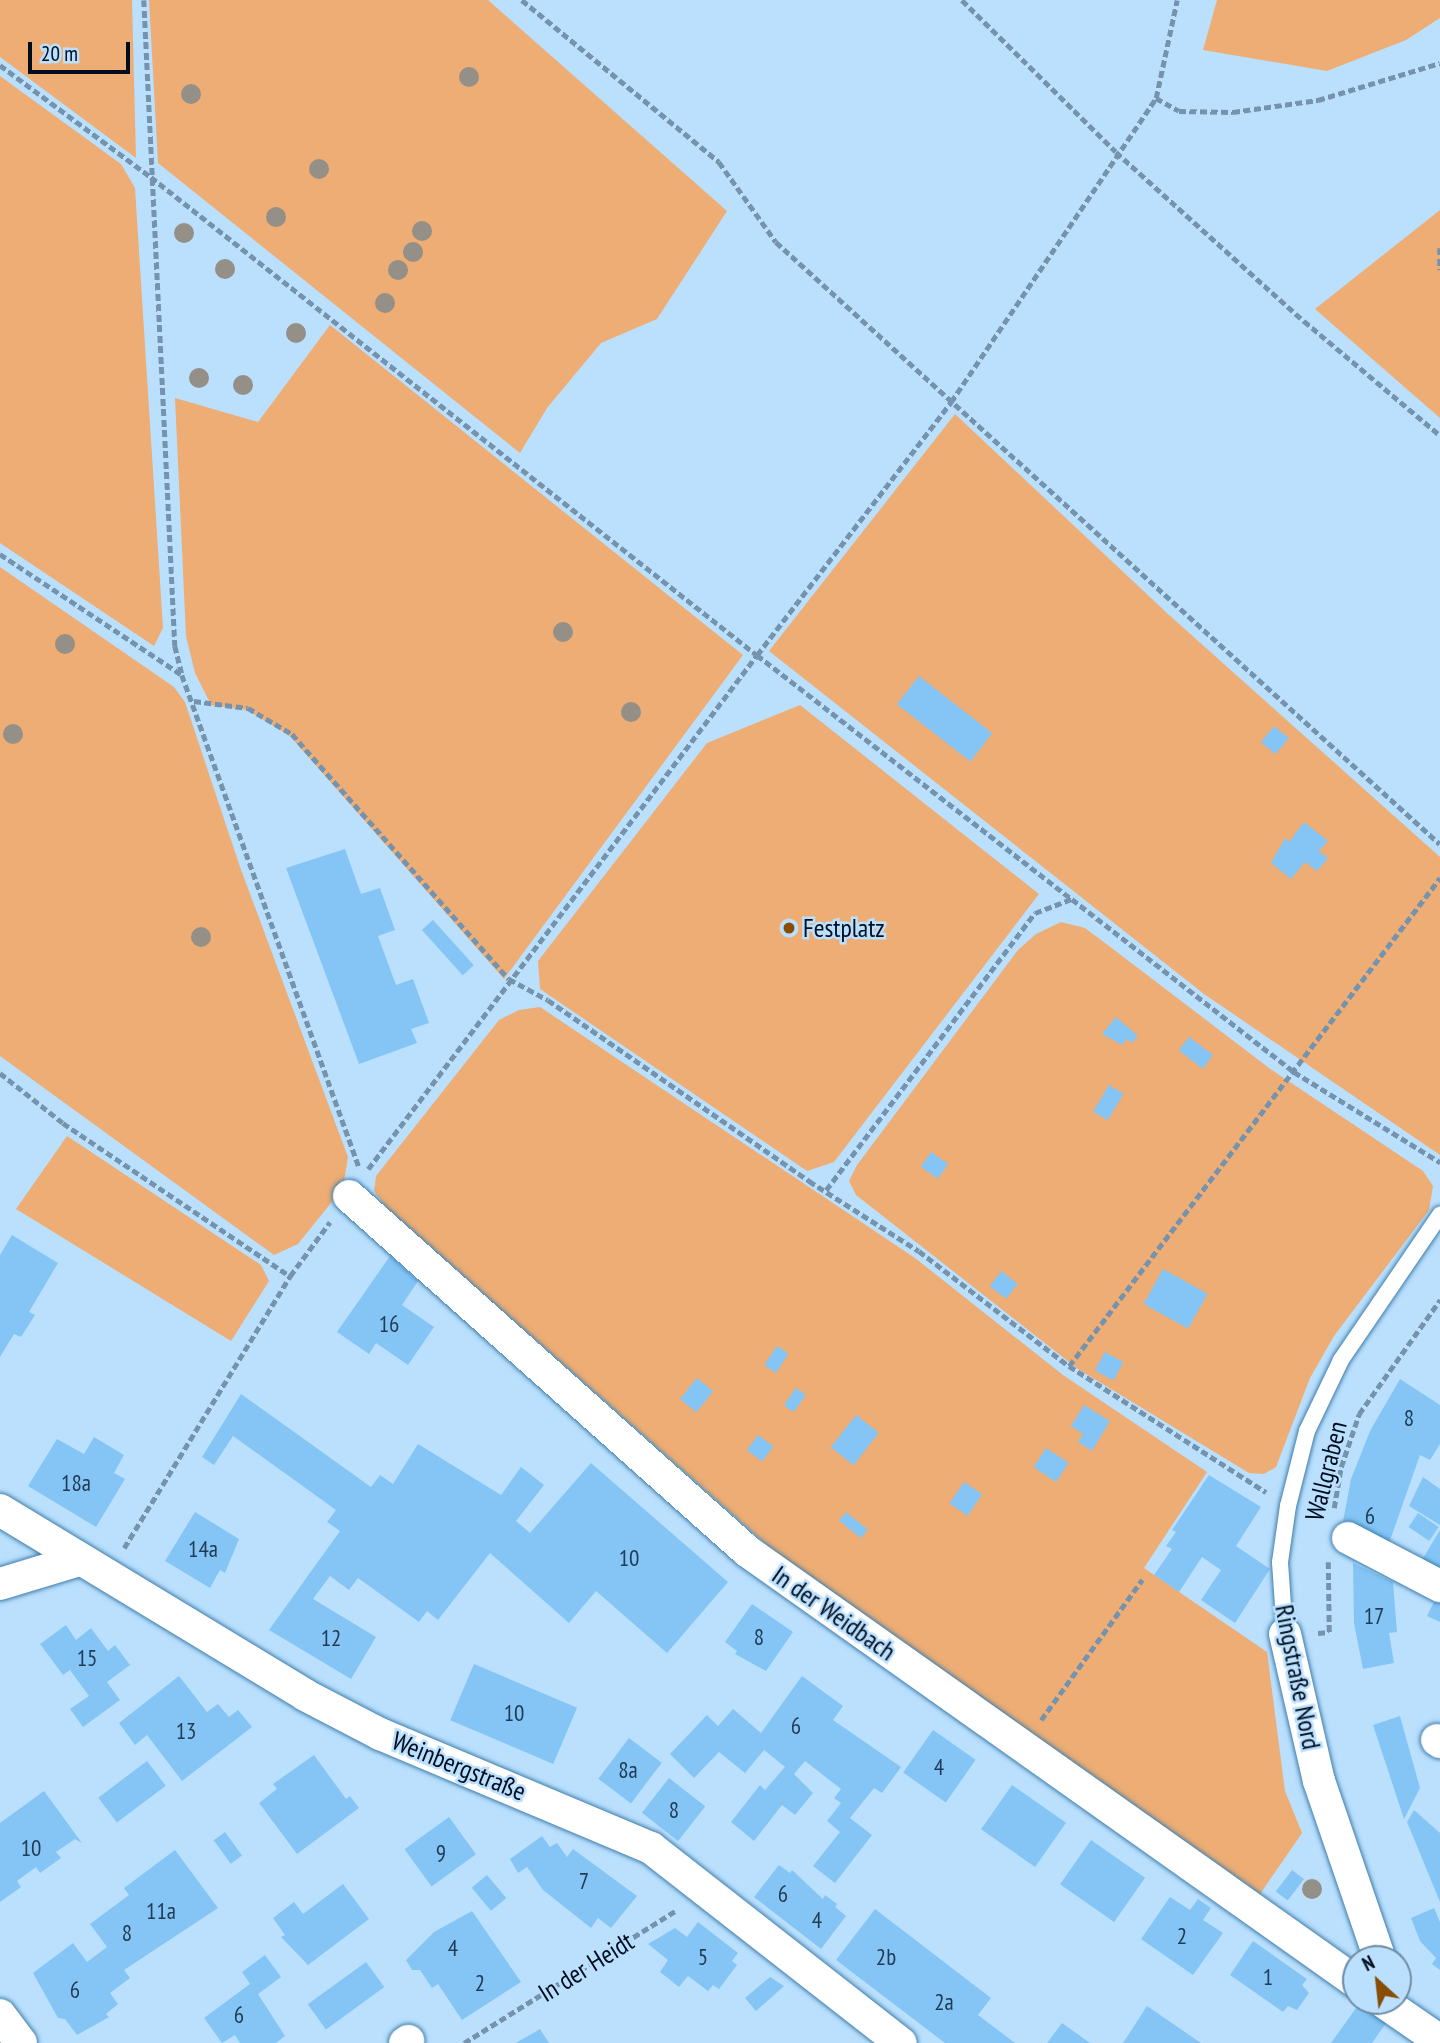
<!DOCTYPE html>
<meta charset="utf-8">
<style>
body{margin:0}
#map{position:relative;width:1440px;height:2043px;overflow:hidden;background:#bae0fe;font-family:"PT Sans Narrow",sans-serif}
div>[style]{position:absolute}
.green>*{inset:0;background:#edad74}
.building>*{inset:0;background:#84c5f6;transform-origin:0 0}
.path>*{height:4.5px;margin-top:-2.25px;transform-origin:0;background:repeating-linear-gradient(90deg,#7693ad 0 7px,transparent 0 10.5px)}
.roads{filter:drop-shadow(0 0 2px #3e7eac) drop-shadow(0 0 2px #3e7eac)}
.service>*{height:16px;margin:-8px;padding:0 8px;transform-origin:8px;border-radius:8px;background:#fff}
.minor>*{height:32px;margin:-16px;padding:0 16px;transform-origin:16px;border-radius:16px;background:#fff}
.trees>*{width:20px;height:20px;margin:-10px;border-radius:50%;background:#948f87}
.dots>*{width:19px;height:19px;translate:-50% -50%;box-sizing:border-box;border:4px solid #bae0fe;border-radius:50%}
span{translate:-50% -50%;white-space:nowrap;text-align:center;line-height:1.15;-webkit-text-stroke:5px #bae0fe;paint-order:stroke}
.number-label{font-size:23px;color:#213b54}
.number-label span{-webkit-text-stroke-width:0}
.poi-label{font-size:26px;color:#000d1e}
.left{translate:0 -50%;text-align:left}
.street-label{font-size:26px;color:#000d1e}
.north{position:absolute;left:1342px;top:1945px;width:70px;height:70px;box-sizing:border-box;background:#bae0fe;border:2px solid #708ca4;border-radius:50%;rotate:333deg;font-size:19px;font-weight:700;line-height:28px;text-align:center;color:#000d1e}
.north::after{content:'';display:block;margin:auto;width:24px;height:32px;background:#884d05;clip-path:polygon(50% 0,100% 100%,50% 72%,0 100%)}
.scale{position:absolute;left:28px;top:42px;width:102px;height:32px;box-sizing:border-box;border:4px solid #000d1e;border-top:0;padding-left:9px;font-size:21px;line-height:24px;white-space:nowrap;color:#000d1e;-webkit-text-stroke:5px #bae0fe;paint-order:stroke}
</style>
<div id="map">
<div class="green">
<div style="clip-path:polygon(0 0,132px 0,136px 158px,0 57px)"></div>
<div style="clip-path:polygon(149px 0,488px 0,727px 211px,657px 319px,601px 343px,547px 408px,520px 453px,158px 163px)"></div>
<div style="clip-path:polygon(1217px 0,1440px 0,1440px 18px,1406px 40px,1327px 71px,1203px 50px)"></div>
<div style="clip-path:polygon(0 76px,121px 164px,135px 188px,163px 628px,154px 646px,0 543px)"></div>
<div style="clip-path:polygon(1440px 210px,1440px 418px,1315px 309px)"></div>
<div style="clip-path:polygon(330px 325px,743px 655px,504px 979px,290px 736px,247px 710px,211px 705px,195px 673px,186px 636px,175px 398px,258px 422px)"></div>
<div style="clip-path:polygon(955px 414px,1168px 614px,1440px 857px,1440px 1155px,1204px 994px,769px 651px)"></div>
<div style="clip-path:polygon(0 567px,174px 687px,185px 702px,240px 867px,348px 1157px,343px 1188px,298px 1244px,274px 1255px,0 1056px)"></div>
<div style="clip-path:polygon(800px 705px,1039px 894px,834px 1162px,807px 1171px,540px 989px,538px 961px,707px 743px)"></div>
<div style="clip-path:polygon(1061px 922px,1085px 928px,1113px 949px,1269px 1068px,1423px 1171px,1433px 1186px,1429px 1210px,1334px 1336px,1310px 1378px,1276px 1467px,1264px 1474px,1249px 1473px,1078px 1369px,856px 1195px,849px 1181px,857px 1165px,1018px 950px,1036px 934px)"></div>
<div style="clip-path:polygon(540px 1007px,915px 1258px,1063px 1375px,1207px 1472px,1144px 1568px,1267px 1652px,1285px 1791px,1302px 1833px,1260px 1894px,775px 1552px,386px 1207px,374px 1191px,376px 1176px,499px 1020px,519px 1010px)"></div>
<div style="clip-path:polygon(67px 1136px,261px 1265px,269px 1281px,231px 1341px,16px 1209px)"></div>
</div>
<div class="building">
<div style="left:919px;top:676px;width:93px;height:36px;rotate:38deg"></div>
<div style="left:1274px;top:726px;width:19px;height:21px;rotate:39deg"></div>
<div style="clip-path:polygon(1304px 822px,1328px 841px,1319px 851px,1328px 858px,1317px 871px,1305px 862px,1291px 879px,1271px 863px,1285px 838px,1289px 842px)"></div>
<div style="clip-path:polygon(345px 849px,361px 894px,380px 888px,395px 930px,378px 936px,396px 985px,413px 979px,429px 1023px,411px 1029px,417px 1043px,359px 1064px,286px 868px)"></div>
<div style="left:433px;top:920px;width:61px;height:15px;rotate:48deg"></div>
<div style="clip-path:polygon(1116px 1017px,1138px 1036px,1132px 1043px,1127px 1039px,1122px 1045px,1102px 1034px)"></div>
<div style="left:1189px;top:1037px;width:30px;height:17px;rotate:37deg"></div>
<div style="left:1109px;top:1085px;width:17px;height:31px;rotate:31deg"></div>
<div style="left:931px;top:1152px;width:21px;height:18px;rotate:35deg"></div>
<div style="clip-path:polygon(12px 1235px,58px 1263px,29px 1312px,35px 1315px,21px 1337px,14px 1334px,0 1357px,0 1255px)"></div>
<div style="clip-path:polygon(390px 1256px,418px 1281px,402px 1305px,434px 1327px,408px 1365px,376px 1343px,369px 1354px,337px 1332px)"></div>
<div style="left:1163px;top:1269px;width:51px;height:40px;rotate:29deg"></div>
<div style="left:1001px;top:1271px;width:21px;height:19px;rotate:37deg"></div>
<div style="left:777px;top:1346px;width:14px;height:23px;rotate:34deg"></div>
<div style="left:1105px;top:1352px;width:21px;height:21px;rotate:29deg"></div>
<div style="left:697px;top:1378px;width:21px;height:27px;rotate:39deg"></div>
<div style="clip-path:polygon(1400px 1379px,1440px 1405px,1440px 1444px,1430px 1460px,1420px 1455px,1387px 1549px,1342px 1527px,1351px 1479px,1370px 1431px)"></div>
<div style="left:796px;top:1388px;width:12px;height:21px;rotate:35deg"></div>
<div style="clip-path:polygon(241px 1394px,371px 1487px,380px 1475px,393px 1484px,418px 1444px,501px 1495px,521px 1467px,544px 1485px,516px 1521px,530px 1533px,591px 1463px,728px 1582px,667px 1653px,596px 1591px,569px 1623px,490px 1553px,438px 1620px,427px 1611px,419px 1622px,358px 1578px,349px 1590px,330px 1576px,313px 1599px,376px 1637px,351px 1679px,269px 1630px,340px 1531px,327px 1522px,336px 1510px,233px 1436px,214px 1465px,202px 1457px)"></div>
<div style="clip-path:polygon(1084px 1405px,1110px 1421px,1092px 1451px,1078px 1442px,1083px 1434px,1071px 1426px)"></div>
<div style="left:856px;top:1415px;width:29px;height:41px;rotate:38deg"></div>
<div style="left:758px;top:1435px;width:19px;height:19px;rotate:36deg"></div>
<div style="clip-path:polygon(94px 1437px,124px 1455px,114px 1473px,125px 1479px,96px 1527px,28px 1486px,57px 1439px,84px 1454px)"></div>
<div style="left:1046px;top:1448px;width:27px;height:23px;rotate:33deg"></div>
<div style="clip-path:polygon(1209px 1475px,1261px 1507px,1236px 1546px,1270px 1569px,1235px 1623px,1201px 1600px,1221px 1570px,1202px 1557px,1179px 1592px,1154px 1575px,1172px 1549px,1166px 1546px,1176px 1532px,1172px 1530px)"></div>
<div style="clip-path:polygon(1423px 1477px,1440px 1489px,1440px 1525px,1409px 1506px)"></div>
<div style="left:964px;top:1482px;width:22px;height:26px;rotate:34deg"></div>
<div style="clip-path:polygon(195px 1512px,239px 1539px,225px 1573px,220px 1570px,210px 1588px,165px 1561px)"></div>
<div style="left:846px;top:1512px;width:28px;height:11px;rotate:39deg"></div>
<div style="left:1418px;top:1513px;width:25px;height:17px;rotate:34deg"></div>
<div style="clip-path:polygon(1440px 1530px,1440px 1576px,1419px 1565px)"></div>
<div style="clip-path:polygon(1353px 1563px,1393px 1582px,1397px 1632px,1389px 1633px,1394px 1663px,1363px 1669px,1354px 1623px)"></div>
<div style="clip-path:polygon(1437px 1596px,1440px 1597px,1440px 1622px,1427px 1616px)"></div>
<div style="clip-path:polygon(752px 1604px,793px 1632px,766px 1671px,735px 1654px,737px 1651px,725px 1642px)"></div>
<div style="clip-path:polygon(66px 1625px,76px 1640px,91px 1628px,108px 1651px,115px 1645px,130px 1665px,107px 1682px,120px 1700px,83px 1727px,70px 1709px,89px 1696px,70px 1670px,63px 1675px,40px 1644px)"></div>
<div style="left:474px;top:1664px;width:112px;height:61px;rotate:23deg"></div>
<div style="clip-path:polygon(179px 1676px,207px 1712px,218px 1704px,229px 1717px,238px 1710px,252px 1727px,182px 1781px,147px 1735px,135px 1745px,119px 1723px)"></div>
<div style="clip-path:polygon(802px 1676px,843px 1706px,833px 1720px,901px 1767px,882px 1793px,874px 1788px,850px 1818px,872px 1835px,835px 1883px,813px 1866px,840px 1832px,827px 1821px,841px 1803px,834px 1798px,841px 1789px,805px 1761px,794px 1774px,813px 1793px,795px 1815px,782px 1805px,754px 1841px,731px 1822px,760px 1785px,765px 1790px,785px 1767px,764px 1750px,745px 1773px,719px 1752px,694px 1778px,670px 1754px,707px 1715px,718px 1726px,733px 1709px,761px 1733px)"></div>
<div style="clip-path:polygon(1400px 1716px,1420px 1788px,1404px 1819px,1373px 1725px)"></div>
<div style="left:933px;top:1730px;width:52px;height:52px;rotate:35deg"></div>
<div style="left:629px;top:1738px;width:41px;height:51px;rotate:37deg"></div>
<div style="clip-path:polygon(314px 1755px,346px 1799px,350px 1796px,359px 1808px,297px 1854px,259px 1803px,277px 1789px,273px 1784px)"></div>
<div style="left:147px;top:1761px;width:31px;height:61px;rotate:53deg"></div>
<div style="left:669px;top:1778px;width:46px;height:44px;rotate:38deg"></div>
<div style="left:1012px;top:1785px;width:66px;height:54px;rotate:35deg"></div>
<div style="clip-path:polygon(44px 1791px,82px 1843px,75px 1839px,56px 1852px,61px 1858px,40px 1873px,36px 1867px,17px 1881px,21px 1887px,0 1902px,0 1823px)"></div>
<div style="clip-path:polygon(1414px 1810px,1440px 1833px,1440px 1902px,1407px 1822px)"></div>
<div style="left:449px;top:1817px;width:46px;height:55px;rotate:54deg"></div>
<div style="left:225px;top:1832px;width:29px;height:14px;rotate:54deg"></div>
<div style="clip-path:polygon(542px 1836px,550px 1847px,557px 1843px,567px 1857px,573px 1849px,637px 1896px,611px 1928px,598px 1918px,591px 1928px,543px 1890px,527px 1867px,518px 1873px,510px 1859px)"></div>
<div style="left:1091px;top:1840px;width:66px;height:54px;rotate:35deg"></div>
<div style="clip-path:polygon(175px 1850px,218px 1908px,124px 1970px,130px 1978px,110px 1993px,118px 2004px,106px 2014px,109px 2017px,77px 2035px,65px 2019px,58px 2018px,33px 1973px,73px 1943px,87px 1962px,107px 1947px,90px 1924px,129px 1895px,124px 1888px)"></div>
<div style="clip-path:polygon(779px 1865px,790px 1873px,792px 1870px,823px 1899px,825px 1895px,837px 1904px,835px 1907px,846px 1916px,821px 1949px,754px 1897px)"></div>
<div style="left:1292px;top:1870px;width:15px;height:27px;rotate:37deg"></div>
<div style="left:487px;top:1875px;width:30px;height:20px;rotate:50deg"></div>
<div style="clip-path:polygon(343px 1884px,369px 1919px,308px 1965px,281px 1937px,285px 1935px,273px 1918px,294px 1902px,303px 1914px)"></div>
<div style="clip-path:polygon(1170px 1897px,1190px 1910px,1198px 1899px,1211px 1908px,1203px 1920px,1223px 1933px,1193px 1975px,1141px 1939px)"></div>
<div style="clip-path:polygon(1434px 1908px,1440px 1922px,1440px 1970px,1432px 1964px,1436px 1958px,1420px 1941px,1411px 1918px)"></div>
<div style="clip-path:polygon(875px 1909px,991px 1998px,978px 2015px,1015px 2043px,945px 2043px,836px 1960px)"></div>
<div style="clip-path:polygon(472px 1911px,521px 1982px,462px 2020px,438px 1984px,432px 1988px,420px 1970px,412px 1970px,406px 1960px,434px 1932px)"></div>
<div style="clip-path:polygon(698px 1922px,738px 1953px,732px 1961px,737px 1965px,719px 1989px,713px 1985px,708px 1991px,688px 1976px,679px 1987px,660px 1972px,668px 1960px,648px 1944px,675px 1928px,687px 1937px)"></div>
<div style="clip-path:polygon(1253px 1941px,1307px 1979px,1302px 1985px,1309px 1993px,1297px 2010px,1288px 2006px,1283px 2012px,1230px 1975px)"></div>
<div style="clip-path:polygon(265px 1955px,281px 1977px,258px 1994px,285px 2036px,276px 2043px,240px 2043px,235px 2035px,222px 2043px,204px 2018px,250px 1984px,242px 1972px)"></div>
<div style="left:366px;top:1962px;width:31px;height:72px;rotate:54deg"></div>
<div style="clip-path:polygon(770px 1977px,784px 1986px,756px 2011px,745px 1998px)"></div>
<div style="clip-path:polygon(1361px 2001px,1389px 2019px,1372px 2043px,1331px 2043px)"></div>
<div style="clip-path:polygon(1147px 2006px,1201px 2043px,1123px 2043px)"></div>
<div style="clip-path:polygon(1062px 2023px,1090px 2043px,1047px 2043px)"></div>
<div style="clip-path:polygon(540px 2029px,549px 2043px,516px 2043px)"></div>
</div>
<div class="path">
<div style="left:144px;top:0;width:647px;rotate:87.25deg"></div>
<div style="left:175px;top:646px;width:30px;rotate:76deg"></div>
<div style="left:182px;top:675px;width:523px;rotate:70.21deg"></div>
<div style="left:522px;top:0;width:255px;rotate:39.4deg"></div>
<div style="left:719px;top:162px;width:98px;rotate:54.5deg"></div>
<div style="left:776px;top:242px;width:896px;rotate:42.2deg"></div>
<div style="left:962px;top:0;width:216px;rotate:44.6deg"></div>
<div style="left:1116px;top:152px;width:253px;rotate:42deg"></div>
<div style="left:1304px;top:321px;width:177px;rotate:40deg"></div>
<div style="left:0;top:65px;width:188px;rotate:36.6deg"></div>
<div style="left:151px;top:177px;width:772px;rotate:38.27deg"></div>
<div style="left:757px;top:655px;width:319px;rotate:-52.5deg"></div>
<div style="left:951px;top:402px;width:367px;rotate:-56deg"></div>
<div style="left:1156px;top:98px;width:100px;rotate:-77.9deg"></div>
<div style="left:1156px;top:98px;width:26px;rotate:29deg"></div>
<div style="left:1179px;top:111px;width:54px;rotate:1.1deg"></div>
<div style="left:1233px;top:112px;width:86px;rotate:-8deg"></div>
<div style="left:1318px;top:100px;width:127px;rotate:-16.9deg"></div>
<div style="left:1440px;top:248px;width:22px;rotate:90deg"></div>
<div style="left:0;top:554px;width:219px;rotate:33.6deg"></div>
<div style="left:194px;top:701px;width:54px;rotate:7.4deg"></div>
<div style="left:248px;top:708px;width:51px;rotate:30.6deg"></div>
<div style="left:292px;top:734px;width:327px;rotate:48.5deg"></div>
<div style="left:509px;top:979px;width:44px;rotate:28.3deg"></div>
<div style="left:548px;top:1000px;width:318px;rotate:34.7deg"></div>
<div style="left:809px;top:1181px;width:130px;rotate:32.5deg"></div>
<div style="left:919px;top:1251px;width:189px;rotate:37.5deg"></div>
<div style="left:1069px;top:1366px;width:234px;rotate:32.6deg"></div>
<div style="left:0;top:1073px;width:80px;rotate:38.4deg"></div>
<div style="left:63px;top:1123px;width:274px;rotate:34deg"></div>
<div style="left:368px;top:1169px;width:645px;rotate:-52.88deg"></div>
<div style="left:757px;top:655px;width:398px;rotate:37.8deg"></div>
<div style="left:826px;top:1190px;width:347px;rotate:-53deg"></div>
<div style="left:1035px;top:913px;width:40px;rotate:-21deg"></div>
<div style="left:1072px;top:899px;width:281px;rotate:37.9deg"></div>
<div style="left:1294px;top:1072px;width:172px;rotate:31.7deg"></div>
<div style="left:1069px;top:1366px;width:613px;rotate:-52.76deg"></div>
<div style="left:1334px;top:1508px;width:42px;rotate:-80.3deg"></div>
<div style="left:1341px;top:1467px;width:56px;rotate:-71.2deg"></div>
<div style="left:1359px;top:1414px;width:140px;rotate:-54.6deg"></div>
<div style="left:124px;top:1548px;width:319px;rotate:-58.6deg"></div>
<div style="left:290px;top:1276px;width:67px;rotate:-53.5deg"></div>
<div style="left:1318px;top:1633px;width:11px;rotate:-5deg"></div>
<div style="left:1329px;top:1632px;width:70px;rotate:-90.8deg"></div>
<div style="left:1041px;top:1720px;width:173px;rotate:-54.2deg"></div>
<div style="left:464px;top:2043px;width:251px;rotate:-32deg"></div>
</div>
<div class="roads">
<div class="service">
<div style="left:1285px;top:1634px;width:72px;rotate:-94deg"></div>
<div style="left:1280px;top:1562px;width:57px;rotate:-81.9deg"></div>
<div style="left:1288px;top:1506px;width:77px;rotate:-75.8deg"></div>
<div style="left:1307px;top:1431px;width:79px;rotate:-64.4deg"></div>
<div style="left:1341px;top:1360px;width:176px;rotate:-55.7deg"></div>
</div>
<div class="minor">
<div style="left:349px;top:1196px;width:533px;rotate:41.73deg"></div>
<div style="left:747px;top:1551px;width:746px;rotate:35.29deg"></div>
<div style="left:0;top:1510px;width:357px;rotate:31.2deg"></div>
<div style="left:305px;top:1695px;width:85px;rotate:27.5deg"></div>
<div style="left:380px;top:1734px;width:294px;rotate:22.8deg"></div>
<div style="left:651px;top:1848px;width:317px;rotate:38deg"></div>
<div style="left:1348px;top:1538px;width:104px;rotate:27.6deg"></div>
<div style="left:0;top:1584px;width:83px;rotate:-16.9deg"></div>
<div style="left:1285px;top:1634px;width:151px;rotate:77deg"></div>
<div style="left:1319px;top:1781px;width:188px;rotate:71.1deg"></div>
<div style="left:1437px;top:1740px;width:4px;rotate:34deg"></div>
<div style="left:1382px;top:2001px;width:70px;rotate:34.6deg"></div>
<div style="left:0;top:2015px;width:35px;rotate:53deg"></div>
<div style="left:405px;top:2043px;width:4px;rotate:-34deg"></div>
</div>
</div>
<div class="trees">
<div style="left:469px;top:77px"></div>
<div style="left:191px;top:94px"></div>
<div style="left:319px;top:169px"></div>
<div style="left:276px;top:217px"></div>
<div style="left:422px;top:231px"></div>
<div style="left:184px;top:233px"></div>
<div style="left:413px;top:252px"></div>
<div style="left:225px;top:269px"></div>
<div style="left:398px;top:270px"></div>
<div style="left:385px;top:303px"></div>
<div style="left:296px;top:333px"></div>
<div style="left:199px;top:378px"></div>
<div style="left:243px;top:385px"></div>
<div style="left:563px;top:632px"></div>
<div style="left:65px;top:644px"></div>
<div style="left:631px;top:712px"></div>
<div style="left:13px;top:734px"></div>
<div style="left:201px;top:937px"></div>
<div style="left:1312px;top:1889px"></div>
</div>
<div class="dots">
<div style="left:789px;top:928px;background:#884d05"></div>
</div>
<div class="number-label">
<span style="left:389px;top:1324px">16</span>
<span style="left:1409px;top:1418px">8</span>
<span style="left:76px;top:1483px">18a</span>
<span style="left:1370px;top:1516px">6</span>
<span style="left:203px;top:1549px">14a</span>
<span style="left:629px;top:1558px">10</span>
<span style="left:1374px;top:1616px">17</span>
<span style="left:759px;top:1637px">8</span>
<span style="left:331px;top:1638px">12</span>
<span style="left:87px;top:1658px">15</span>
<span style="left:514px;top:1713px">10</span>
<span style="left:796px;top:1726px">6</span>
<span style="left:186px;top:1731px">13</span>
<span style="left:939px;top:1767px">4</span>
<span style="left:628px;top:1770px">8a</span>
<span style="left:674px;top:1810px">8</span>
<span style="left:31px;top:1848px">10</span>
<span style="left:441px;top:1853px">9</span>
<span style="left:584px;top:1881px">7</span>
<span style="left:783px;top:1894px">6</span>
<span style="left:161px;top:1911px">11a</span>
<span style="left:817px;top:1920px">4</span>
<span style="left:127px;top:1933px">8</span>
<span style="left:1182px;top:1936px">2</span>
<span style="left:453px;top:1948px">4</span>
<span style="left:703px;top:1957px">5</span>
<span style="left:886px;top:1957px">2b</span>
<span style="left:1268px;top:1977px">1</span>
<span style="left:480px;top:1983px">2</span>
<span style="left:75px;top:1990px">6</span>
<span style="left:944px;top:2002px">2a</span>
<span style="left:239px;top:2015px">6</span>
</div>
<div class="poi-label">
<span class="left" style="left:803px;top:928px">Festplatz</span>
</div>
<div class="street-label">
<span style="left:1326px;top:1471px;rotate:-76deg">Wallgraben</span>
<span style="left:834px;top:1613px;rotate:35deg">In der Weidbach</span>
<span style="left:1298px;top:1677px;rotate:79deg">Ringstraße Nord</span>
<span style="left:459px;top:1766px;rotate:22deg">Weinbergstraße</span>
<span style="left:586px;top:1967px;rotate:-32deg">In der Heidt</span>
</div>
<div class="north">N</div>
<div class="scale">20 m</div>
</div>
